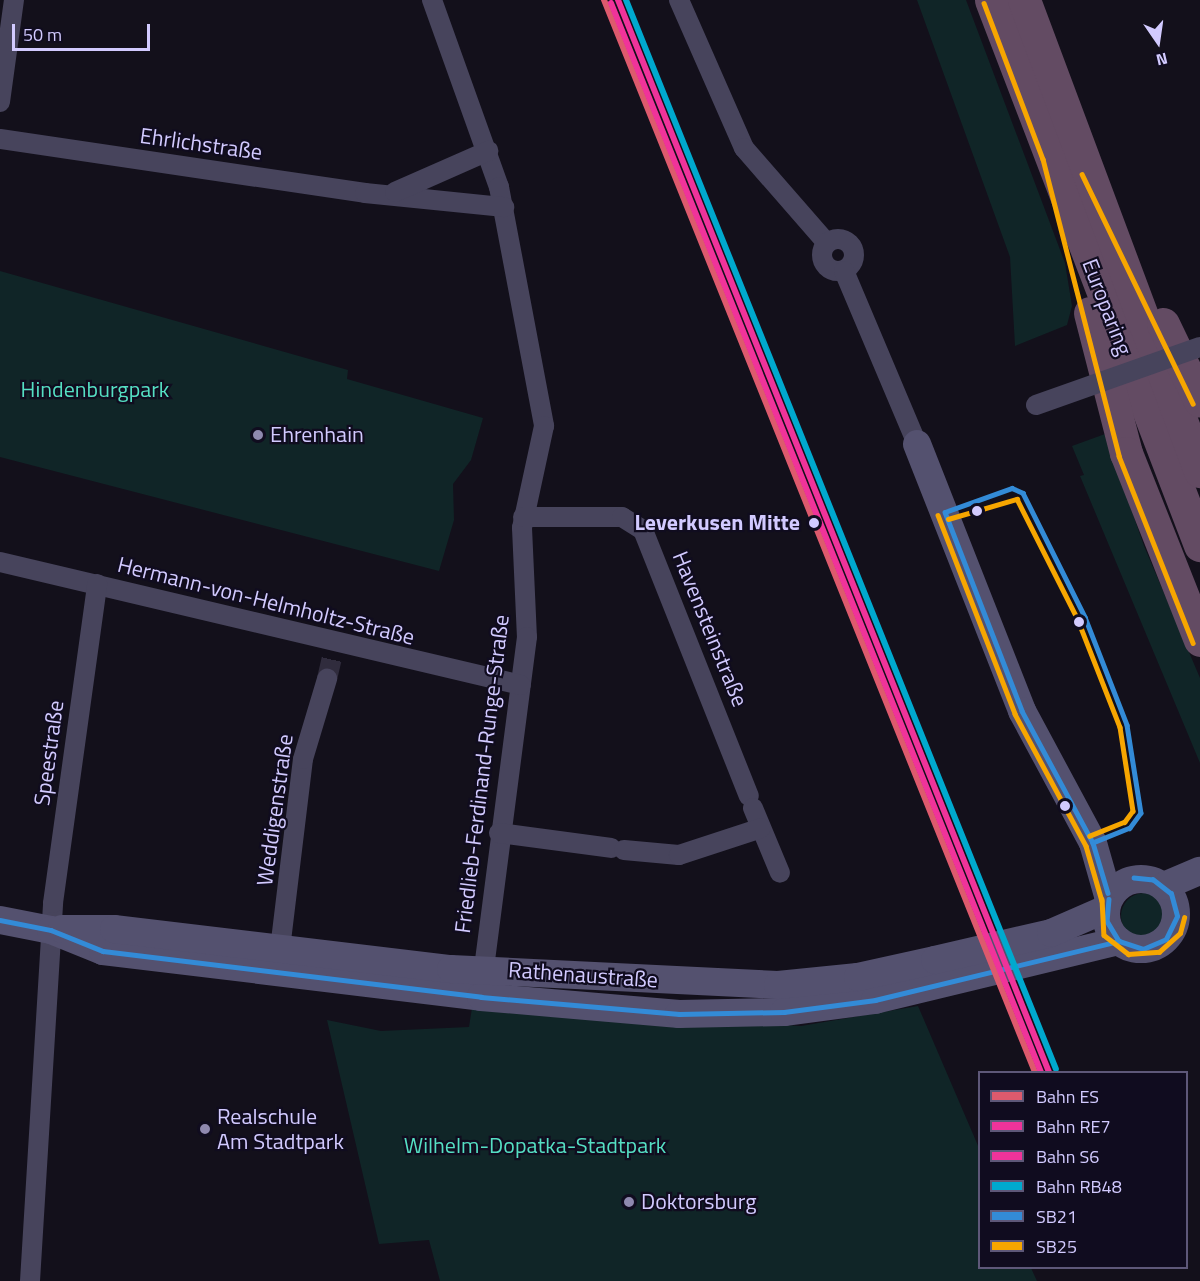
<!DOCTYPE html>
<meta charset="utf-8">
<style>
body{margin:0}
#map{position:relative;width:1200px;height:1281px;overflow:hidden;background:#13101b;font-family:"Titillium Web",sans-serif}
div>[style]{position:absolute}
.green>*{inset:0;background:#102527}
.round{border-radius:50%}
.street-tunnel>*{height:20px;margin-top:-10px;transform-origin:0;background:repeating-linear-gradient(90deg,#302c3d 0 20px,transparent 0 30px)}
.street>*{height:20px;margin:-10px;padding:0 10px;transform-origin:10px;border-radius:10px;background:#47445c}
.street>.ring{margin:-10px;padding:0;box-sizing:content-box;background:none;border:20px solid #47445c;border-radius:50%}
.secondary>*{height:28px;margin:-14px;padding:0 14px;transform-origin:14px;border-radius:14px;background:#54516f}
.secondary>.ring{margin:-14px;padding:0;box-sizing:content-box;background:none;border:28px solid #54516f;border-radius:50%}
.highway>*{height:33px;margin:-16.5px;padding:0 16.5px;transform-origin:16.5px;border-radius:16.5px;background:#634b63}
.street-bridge>*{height:20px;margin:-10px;padding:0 10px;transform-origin:10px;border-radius:10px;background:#47445c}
.bus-1>*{height:4.5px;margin:-2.25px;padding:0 2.25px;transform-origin:2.25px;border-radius:2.25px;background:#338bd7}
.bus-2>*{height:4.5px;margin:-2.25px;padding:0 2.25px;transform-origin:2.25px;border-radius:2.25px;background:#f7a600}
.rail-1>*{height:6px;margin:-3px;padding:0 3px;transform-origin:3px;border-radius:3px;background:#dd5a6d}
.rail-2>*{height:6px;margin:-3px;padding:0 3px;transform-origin:3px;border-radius:3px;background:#ef339a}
.rail-3>*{height:6px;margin:-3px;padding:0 3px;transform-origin:3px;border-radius:3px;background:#f0339a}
.rail-4>*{height:6px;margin:-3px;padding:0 3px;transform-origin:3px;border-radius:3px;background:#00a9ce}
.dots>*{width:16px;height:16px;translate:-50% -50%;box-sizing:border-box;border:3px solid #100c1f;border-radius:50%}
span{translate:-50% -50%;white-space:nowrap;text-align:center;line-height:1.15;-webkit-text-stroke:4.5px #100c1f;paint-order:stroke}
.street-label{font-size:22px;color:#d2caff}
.park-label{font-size:22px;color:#55dfc3}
.poi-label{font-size:22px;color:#d2caff}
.left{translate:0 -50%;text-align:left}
.stop-label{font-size:22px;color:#d2caff;font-weight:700}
.right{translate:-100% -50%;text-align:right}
.legend{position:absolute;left:978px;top:1071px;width:210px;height:198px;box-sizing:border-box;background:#100c1f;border:2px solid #5e5879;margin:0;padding:8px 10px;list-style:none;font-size:18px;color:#d2caff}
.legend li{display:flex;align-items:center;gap:12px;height:30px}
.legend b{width:30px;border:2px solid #5e5879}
.north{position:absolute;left:1128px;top:12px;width:60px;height:60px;-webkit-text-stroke:4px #100c1f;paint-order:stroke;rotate:167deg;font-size:16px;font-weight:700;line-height:24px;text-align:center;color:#d2caff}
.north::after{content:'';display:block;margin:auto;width:21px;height:27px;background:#d2caff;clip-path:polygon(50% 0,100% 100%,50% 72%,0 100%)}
.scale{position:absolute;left:12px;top:24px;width:138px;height:27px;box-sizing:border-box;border:3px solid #d2caff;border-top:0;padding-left:8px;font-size:18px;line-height:21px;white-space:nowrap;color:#d2caff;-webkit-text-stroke:4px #100c1f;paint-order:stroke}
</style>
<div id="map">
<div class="green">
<div style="clip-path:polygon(917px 0,966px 0,1065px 263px,1072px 306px,1067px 325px,1015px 346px,1010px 257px)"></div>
<div style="clip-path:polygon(0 271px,348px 370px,347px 379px,483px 418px,471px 460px,453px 484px,454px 520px,439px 571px,0 457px)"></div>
<div style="clip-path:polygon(1105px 434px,1144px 546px,1200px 678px,1200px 763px,1080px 476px,1084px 475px,1072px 446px)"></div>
<div class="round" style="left:1121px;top:893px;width:46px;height:46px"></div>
<div style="clip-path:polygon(918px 1006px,979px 1148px,980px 1268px,1031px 1268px,1037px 1281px,440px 1281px,429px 1240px,379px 1244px,327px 1020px,381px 1031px,469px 1027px,472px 1008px,801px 1026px)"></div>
</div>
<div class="street-tunnel">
<div style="left:327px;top:679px;width:27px;rotate:-77deg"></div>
</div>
<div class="street">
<div style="left:432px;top:0;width:199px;rotate:70.3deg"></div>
<div style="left:499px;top:187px;width:243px;rotate:79.3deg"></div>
<div style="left:544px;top:426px;width:104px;rotate:102.2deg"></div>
<div style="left:522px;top:528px;width:109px;rotate:87.4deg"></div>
<div style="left:527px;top:637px;width:349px;rotate:97.4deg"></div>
<div style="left:679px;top:0;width:162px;rotate:66.3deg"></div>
<div style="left:744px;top:148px;width:126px;rotate:48.9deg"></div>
<div style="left:0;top:102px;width:103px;rotate:-82.2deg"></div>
<div style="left:0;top:139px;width:369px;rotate:8.4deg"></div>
<div style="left:365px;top:193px;width:140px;rotate:5.8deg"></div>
<div style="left:395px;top:192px;width:102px;rotate:-23.8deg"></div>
<div class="ring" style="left:822px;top:239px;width:12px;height:12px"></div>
<div style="left:844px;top:271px;width:188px;rotate:67.1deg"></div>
<div style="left:523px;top:517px;width:99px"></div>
<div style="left:622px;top:517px;width:25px;rotate:32deg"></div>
<div style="left:643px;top:530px;width:286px;rotate:68.3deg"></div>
<div style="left:0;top:562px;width:535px;rotate:13.28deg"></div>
<div style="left:753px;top:808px;width:70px;rotate:67.4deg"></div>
<div style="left:499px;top:833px;width:113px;rotate:7.6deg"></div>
<div style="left:624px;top:850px;width:55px;rotate:5.2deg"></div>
<div style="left:679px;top:855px;width:86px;rotate:-18.2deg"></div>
<div style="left:280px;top:949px;width:191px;rotate:-83.1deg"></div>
<div style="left:303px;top:759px;width:84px;rotate:-73.3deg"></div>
<div style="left:30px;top:1281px;width:379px;rotate:-86.5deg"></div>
<div style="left:53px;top:903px;width:322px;rotate:-82.1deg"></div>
</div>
<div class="secondary">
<div style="left:917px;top:444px;width:287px;rotate:68.5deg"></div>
<div style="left:1022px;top:711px;width:150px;rotate:61.7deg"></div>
<div style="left:1093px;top:843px;width:58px;rotate:74.1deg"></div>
<div class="ring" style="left:1106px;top:879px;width:42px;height:42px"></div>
<div style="left:1164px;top:886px;width:39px;rotate:-23deg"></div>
<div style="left:0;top:920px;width:52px;rotate:11.1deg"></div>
<div style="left:51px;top:930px;width:56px;rotate:22deg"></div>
<div style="left:103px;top:951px;width:381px;rotate:6.9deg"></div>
<div style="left:481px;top:997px;width:199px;rotate:4.9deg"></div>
<div style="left:679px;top:1014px;width:105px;rotate:-1.1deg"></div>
<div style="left:784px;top:1012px;width:92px;rotate:-7.5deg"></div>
<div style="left:875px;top:1000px;width:251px;rotate:-13.6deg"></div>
<div style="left:62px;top:929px;width:52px"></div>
<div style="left:114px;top:929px;width:339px;rotate:6.8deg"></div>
<div style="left:451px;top:969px;width:327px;rotate:2.8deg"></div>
<div style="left:778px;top:985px;width:80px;rotate:-5.7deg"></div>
<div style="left:858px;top:977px;width:79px;rotate:-12.4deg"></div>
<div style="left:935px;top:960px;width:119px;rotate:-13.1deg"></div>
<div style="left:1051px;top:933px;width:60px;rotate:-23.6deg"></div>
</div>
<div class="highway">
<div style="left:991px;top:0;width:584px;rotate:69.02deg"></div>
<div style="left:1024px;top:0;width:503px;rotate:69.51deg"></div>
<div style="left:1090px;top:313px;width:145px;rotate:75.6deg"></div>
<div style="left:1126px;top:453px;width:201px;rotate:68.4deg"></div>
<div style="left:1163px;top:324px;width:85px;rotate:64.3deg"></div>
</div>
<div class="street-bridge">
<div style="left:1036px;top:405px;width:174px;rotate:-19.5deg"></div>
</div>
<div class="bus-1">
<div style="left:945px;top:512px;width:71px;rotate:-19.7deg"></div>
<div style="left:1012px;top:488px;width:12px;rotate:24deg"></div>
<div style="left:1023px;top:493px;width:139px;rotate:63.4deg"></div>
<div style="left:1085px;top:617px;width:116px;rotate:68.7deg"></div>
<div style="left:1127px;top:725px;width:89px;rotate:81deg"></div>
<div style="left:1141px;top:813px;width:19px;rotate:126deg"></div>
<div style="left:1130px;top:828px;width:40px;rotate:158deg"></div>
<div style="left:945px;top:512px;width:213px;rotate:68.8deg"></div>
<div style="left:1022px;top:711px;width:150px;rotate:61.7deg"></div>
<div style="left:1093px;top:843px;width:52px;rotate:73.3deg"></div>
<div style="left:1109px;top:899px;width:22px;rotate:95deg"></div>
<div style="left:1107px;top:921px;width:23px;rotate:59deg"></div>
<div style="left:1119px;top:941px;width:25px;rotate:18deg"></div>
<div style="left:1143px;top:949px;width:25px;rotate:-23deg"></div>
<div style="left:1166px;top:939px;width:25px;rotate:-64deg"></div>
<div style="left:1177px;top:916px;width:23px;rotate:-105deg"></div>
<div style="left:1171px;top:894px;width:23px;rotate:-142deg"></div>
<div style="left:1153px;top:880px;width:19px;rotate:-174deg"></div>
<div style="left:0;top:920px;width:52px;rotate:11.1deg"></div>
<div style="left:51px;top:930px;width:56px;rotate:22deg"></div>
<div style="left:103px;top:951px;width:381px;rotate:6.9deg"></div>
<div style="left:481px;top:997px;width:199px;rotate:4.9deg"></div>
<div style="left:679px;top:1014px;width:105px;rotate:-1.1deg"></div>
<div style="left:784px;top:1012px;width:92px;rotate:-7.5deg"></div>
<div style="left:875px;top:1000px;width:251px;rotate:-13.6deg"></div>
</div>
<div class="bus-2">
<div style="left:984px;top:3px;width:167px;rotate:69.3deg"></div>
<div style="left:1043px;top:159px;width:307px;rotate:75.6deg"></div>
<div style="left:1119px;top:456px;width:201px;rotate:68.4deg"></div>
<div style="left:1082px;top:174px;width:255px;rotate:64.2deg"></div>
<div style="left:938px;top:515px;width:213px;rotate:68.8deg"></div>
<div style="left:1015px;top:714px;width:150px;rotate:61.7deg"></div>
<div style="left:1086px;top:846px;width:57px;rotate:73.8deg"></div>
<div style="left:948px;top:519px;width:72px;rotate:-16.2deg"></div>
<div style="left:1017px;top:499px;width:136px;rotate:63.2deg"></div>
<div style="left:1078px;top:620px;width:115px;rotate:68.6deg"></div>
<div style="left:1120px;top:727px;width:85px;rotate:81.2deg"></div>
<div style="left:1133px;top:811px;width:14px;rotate:126deg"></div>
<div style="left:1125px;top:822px;width:38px;rotate:158deg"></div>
<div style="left:1102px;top:899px;width:36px;rotate:87deg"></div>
<div style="left:1104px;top:935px;width:31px;rotate:38deg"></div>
<div style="left:1128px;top:954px;width:31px;rotate:-4deg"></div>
<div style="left:1159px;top:952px;width:28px;rotate:-42deg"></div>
<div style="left:1180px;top:933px;width:16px;rotate:-75deg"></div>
</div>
<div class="rail-1">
<div style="left:604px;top:0;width:1155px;rotate:68.1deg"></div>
</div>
<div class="rail-2">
<div style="left:618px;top:0;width:1155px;rotate:68.1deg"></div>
</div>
<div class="rail-3">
<div style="left:611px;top:3px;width:1152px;rotate:68.09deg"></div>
</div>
<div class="rail-4">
<div style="left:626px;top:0;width:1152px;rotate:68.09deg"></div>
</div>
<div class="dots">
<div style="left:258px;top:435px;background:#8f89af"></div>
<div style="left:977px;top:511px;background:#d2caff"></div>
<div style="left:814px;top:523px;background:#d2caff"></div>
<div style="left:1079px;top:622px;background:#d2caff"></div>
<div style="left:1065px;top:806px;background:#d2caff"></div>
<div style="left:205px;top:1129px;background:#8f89af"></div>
<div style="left:629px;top:1202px;background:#8f89af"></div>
</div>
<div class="street-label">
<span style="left:201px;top:144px;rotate:8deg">Ehrlichstraße</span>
<span style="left:1107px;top:307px;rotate:69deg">Europaring</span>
<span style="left:266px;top:601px;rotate:14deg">Hermann-von-Helmholtz-Straße</span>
<span style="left:710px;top:629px;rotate:68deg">Havensteinstraße</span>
<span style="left:49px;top:753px;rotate:-82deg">Speestraße</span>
<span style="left:482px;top:774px;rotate:-83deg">Friedlieb-Ferdinand-Runge-Straße</span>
<span style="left:275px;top:810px;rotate:-82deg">Weddigenstraße</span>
<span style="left:583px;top:975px;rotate:4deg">Rathenaustraße</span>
</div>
<div class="park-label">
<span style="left:95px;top:390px">Hindenburgpark</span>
<span style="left:535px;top:1146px">Wilhelm-Dopatka-Stadtpark</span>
</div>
<div class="poi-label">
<span class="left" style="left:270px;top:435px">Ehrenhain</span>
<span class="left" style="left:217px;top:1129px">Realschule<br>Am Stadtpark</span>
<span class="left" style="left:641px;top:1202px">Doktorsburg</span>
</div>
<div class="stop-label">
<span class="right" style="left:800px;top:523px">Leverkusen Mitte</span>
</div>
<ul class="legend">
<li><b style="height:8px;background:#dd5a6d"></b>Bahn ES</li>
<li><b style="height:8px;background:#ef339a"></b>Bahn RE7</li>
<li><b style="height:8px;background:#f0339a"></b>Bahn S6</li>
<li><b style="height:8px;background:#00a9ce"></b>Bahn RB48</li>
<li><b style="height:8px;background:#338bd7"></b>SB21</li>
<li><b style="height:8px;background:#f7a600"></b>SB25</li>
</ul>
<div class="north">N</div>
<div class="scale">50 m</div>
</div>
